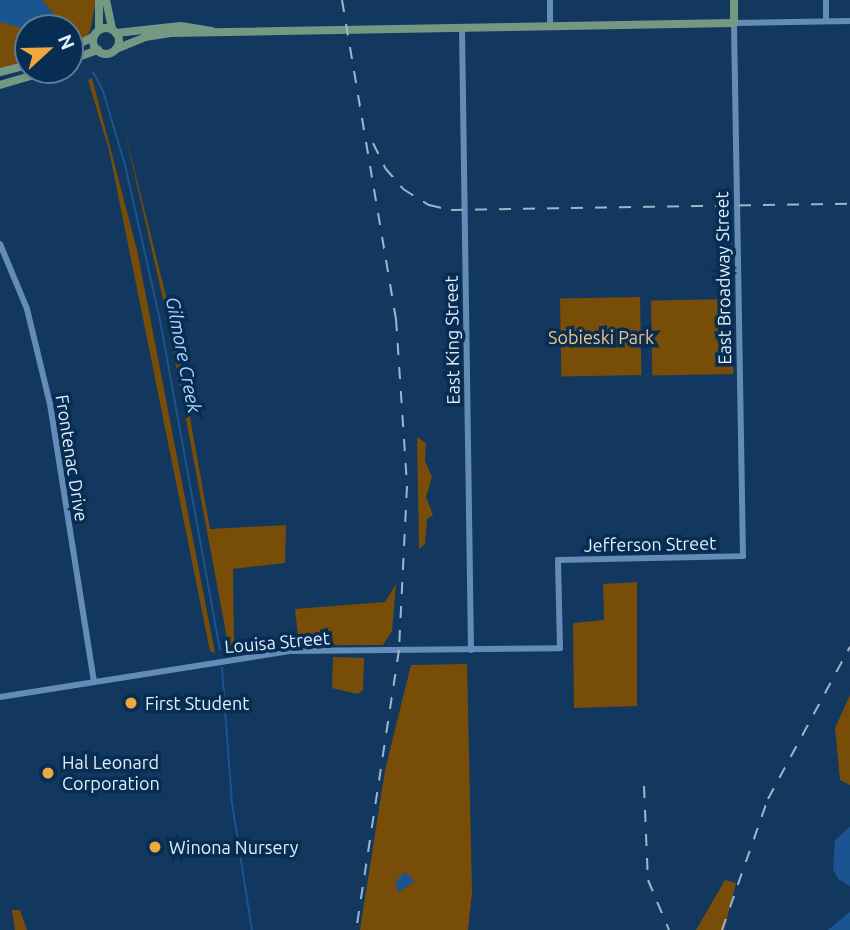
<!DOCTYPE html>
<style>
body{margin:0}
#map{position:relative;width:850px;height:930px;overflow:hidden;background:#13385f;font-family:Ubuntu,sans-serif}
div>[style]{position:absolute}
.green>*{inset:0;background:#774d07;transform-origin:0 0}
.water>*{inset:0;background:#1a5591}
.stream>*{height:2px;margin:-1px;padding:0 1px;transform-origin:1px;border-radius:1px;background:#1a5591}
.minor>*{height:6px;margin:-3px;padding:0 3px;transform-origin:3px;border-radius:3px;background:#658cb9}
.major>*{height:8px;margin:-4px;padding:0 4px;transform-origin:4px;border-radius:4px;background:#739982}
.major>.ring{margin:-4px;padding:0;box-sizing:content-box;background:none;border:8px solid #739982;border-radius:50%}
.rail>*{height:2px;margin-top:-1px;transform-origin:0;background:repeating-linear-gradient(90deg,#a0b4ca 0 12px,transparent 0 24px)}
.dots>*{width:19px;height:19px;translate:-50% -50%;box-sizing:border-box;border:4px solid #072d53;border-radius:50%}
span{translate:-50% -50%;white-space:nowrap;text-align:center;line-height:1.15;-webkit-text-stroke:7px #072d53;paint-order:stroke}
.street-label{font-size:18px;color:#e1eefc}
.park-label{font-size:18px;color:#f7c27e}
.poi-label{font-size:18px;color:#e1eefc}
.left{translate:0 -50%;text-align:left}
.water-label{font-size:19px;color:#afd3fc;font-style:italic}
.north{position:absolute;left:14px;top:14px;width:70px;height:70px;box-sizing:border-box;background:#072d53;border:2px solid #5e7a97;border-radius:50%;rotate:68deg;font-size:19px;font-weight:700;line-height:28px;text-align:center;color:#e1eefc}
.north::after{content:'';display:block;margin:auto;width:24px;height:32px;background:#efa73e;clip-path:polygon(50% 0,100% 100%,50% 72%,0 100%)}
</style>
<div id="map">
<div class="green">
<div style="clip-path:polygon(0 0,96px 0,90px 32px,82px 41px,70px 46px,70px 28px,28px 28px,28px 60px,0 69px)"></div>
<div style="clip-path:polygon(92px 78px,137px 250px,215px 653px,210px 651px,109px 150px,88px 80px)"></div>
<div style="clip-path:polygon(124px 128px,174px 328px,210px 529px,286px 525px,285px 563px,233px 569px,234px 642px,229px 649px,166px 312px)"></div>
<div style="left:640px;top:297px;width:78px;height:80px;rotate:89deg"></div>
<div style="left:732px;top:299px;width:75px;height:81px;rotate:89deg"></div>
<div style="clip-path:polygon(417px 437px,426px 443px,425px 461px,432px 477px,426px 497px,433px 515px,427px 519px,425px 544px,419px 549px)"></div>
<div style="clip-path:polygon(637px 582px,637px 706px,574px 708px,573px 623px,604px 620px,603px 584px)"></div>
<div style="clip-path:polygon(396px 584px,392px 631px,383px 645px,299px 645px,295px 609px,385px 602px)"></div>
<div style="clip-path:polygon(333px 657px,364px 658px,363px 690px,358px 694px,332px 688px)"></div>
<div style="clip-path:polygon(467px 664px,472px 893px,468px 930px,360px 930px,385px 770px,411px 665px)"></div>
<div style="clip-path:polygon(850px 695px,850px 785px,840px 780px,835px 728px)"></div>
<div style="clip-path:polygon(725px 880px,736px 883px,724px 930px,696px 930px)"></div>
<div style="clip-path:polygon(12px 910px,20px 910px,27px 930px,15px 930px)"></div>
</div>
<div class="water">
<div style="clip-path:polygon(0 0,42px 0,66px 28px,28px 30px,0 22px)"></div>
<div style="clip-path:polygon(850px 827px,850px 886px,838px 879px,833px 869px,835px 840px)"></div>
<div style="clip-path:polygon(405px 872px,415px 881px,398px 893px,396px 881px)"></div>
<div style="clip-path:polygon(850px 912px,850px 930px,828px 930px,829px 929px)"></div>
</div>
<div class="stream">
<div style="left:93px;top:72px;width:21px;rotate:62deg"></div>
<div style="left:103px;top:91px;width:77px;rotate:73.4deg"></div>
<div style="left:125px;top:165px;width:159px;rotate:77.3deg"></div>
<div style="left:160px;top:320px;width:335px;rotate:79.7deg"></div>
<div style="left:222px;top:668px;width:135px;rotate:85.8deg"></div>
<div style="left:232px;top:803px;width:129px;rotate:81.1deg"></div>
</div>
<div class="minor">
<div style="left:550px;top:0;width:26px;rotate:90deg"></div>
<div style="left:826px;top:0;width:21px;rotate:90deg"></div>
<div style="left:462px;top:29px;width:621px;rotate:89.17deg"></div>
<div style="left:0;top:244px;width:70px;rotate:67.4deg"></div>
<div style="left:27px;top:309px;width:98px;rotate:76.4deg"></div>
<div style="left:50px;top:404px;width:280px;rotate:81deg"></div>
<div style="left:0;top:697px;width:295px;rotate:-9deg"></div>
<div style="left:291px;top:651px;width:269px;rotate:-0.6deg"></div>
<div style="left:560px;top:648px;width:88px;rotate:-91.3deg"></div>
<div style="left:558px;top:560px;width:185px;rotate:-1.2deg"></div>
<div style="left:743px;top:556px;width:533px;rotate:-90.97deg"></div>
<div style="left:734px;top:23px;width:116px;rotate:-1deg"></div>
</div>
<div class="major">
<div style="left:99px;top:0;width:30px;rotate:90deg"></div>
<div style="left:106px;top:0;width:30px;rotate:78deg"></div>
<div class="ring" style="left:93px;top:28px;width:18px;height:18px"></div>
<div style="left:116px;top:33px;width:65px;rotate:-6.1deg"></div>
<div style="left:181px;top:26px;width:31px;rotate:9deg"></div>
<div style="left:70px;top:49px;width:27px;rotate:-28deg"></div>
<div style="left:116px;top:49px;width:31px;rotate:-22deg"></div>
<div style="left:145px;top:37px;width:26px;rotate:-9deg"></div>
<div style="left:171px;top:33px;width:563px;rotate:-1.02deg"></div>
<div style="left:734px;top:23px;width:23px;rotate:-90deg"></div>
<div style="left:70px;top:60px;width:30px;rotate:-20deg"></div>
<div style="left:0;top:72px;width:29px;rotate:-14deg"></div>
<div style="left:0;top:85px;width:53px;rotate:-16.4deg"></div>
</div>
<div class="rail">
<div style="left:342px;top:0;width:324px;rotate:80.4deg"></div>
<div style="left:396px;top:319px;width:167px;rotate:86.2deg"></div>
<div style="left:407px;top:486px;width:164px;rotate:92.8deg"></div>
<div style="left:399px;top:650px;width:283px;rotate:98.7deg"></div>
<div style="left:373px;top:143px;width:28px;rotate:64deg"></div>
<div style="left:385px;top:168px;width:28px;rotate:49deg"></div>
<div style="left:403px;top:189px;width:31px;rotate:32deg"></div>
<div style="left:429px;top:205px;width:23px;rotate:13deg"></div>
<div style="left:451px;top:210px;width:399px;rotate:-0.9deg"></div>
<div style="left:644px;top:786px;width:94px;rotate:87.6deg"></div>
<div style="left:648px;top:880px;width:54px;rotate:67.2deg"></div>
<div style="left:722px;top:930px;width:139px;rotate:-70.7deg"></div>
<div style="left:768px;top:799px;width:173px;rotate:-61.7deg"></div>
</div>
<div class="dots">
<div style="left:131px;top:703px;background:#efa73e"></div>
<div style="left:48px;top:773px;background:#efa73e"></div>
<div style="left:155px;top:847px;background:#efa73e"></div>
</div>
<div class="street-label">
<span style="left:723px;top:278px;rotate:-91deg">East Broadway Street</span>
<span style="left:452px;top:340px;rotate:-91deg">East King Street</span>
<span style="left:72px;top:458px;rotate:81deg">Frontenac Drive</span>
<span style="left:650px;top:544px;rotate:-1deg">Jefferson Street</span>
<span style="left:277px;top:642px;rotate:-5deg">Louisa Street</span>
</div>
<div class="park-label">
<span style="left:601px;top:337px">Sobieski Park</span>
</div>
<div class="poi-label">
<span class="left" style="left:145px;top:703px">First Student</span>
<span class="left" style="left:62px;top:773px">Hal Leonard<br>Corporation</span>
<span class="left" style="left:169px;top:847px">Winona Nursery</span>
</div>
<div class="water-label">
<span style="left:183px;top:355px;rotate:79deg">Gilmore Creek</span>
</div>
<div class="north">N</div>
</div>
